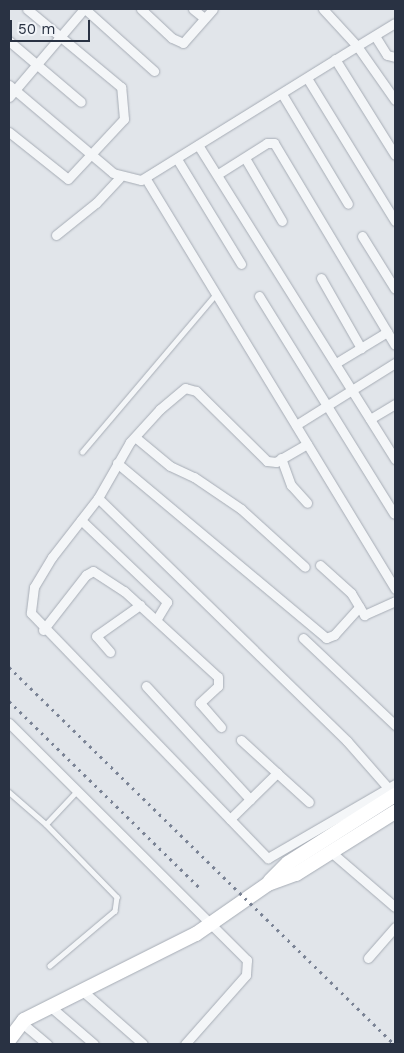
<!DOCTYPE html>
<style>
body{margin:0}
#map{position:relative;width:404px;height:1053px;overflow:hidden;background:#e1e5ea;font-family:"Work Sans",sans-serif}
div>[style]{position:absolute}
.roads{filter:drop-shadow(0 0 1px #a6acb5) drop-shadow(0 0 1px #a6acb5)}
.lane>*{height:4.5px;margin:-2.25px;padding:0 2.25px;transform-origin:2.25px;border-radius:2.25px;background:#f4f6f8}
.street>*{height:9px;margin:-4.5px;padding:0 4.5px;transform-origin:4.5px;border-radius:4.5px;background:#f4f6f8}
.secondary>*{height:14px;margin:-7px;padding:0 7px;transform-origin:7px;border-radius:7px;background:#fff}
.rail>*{height:3px;margin-top:-1.5px;transform-origin:0;background:repeating-linear-gradient(90deg,#7a8395 0 2.5px,transparent 0 7.5px)}
span{translate:-50% -50%;white-space:nowrap;text-align:center;line-height:1.15;-webkit-text-stroke:4.5px #f1f4f8;paint-order:stroke}
.frame{position:absolute;inset:0;border:10px solid #293243;pointer-events:none}
.scale{position:absolute;left:10px;top:20px;width:80px;height:22px;box-sizing:border-box;border:2px solid #293243;border-top:0;padding-left:6px;font-size:15px;line-height:18px;white-space:nowrap;color:#293243;-webkit-text-stroke:4px #f1f4f8;paint-order:stroke}
</style>
<div id="map">
<div class="roads">
<div class="lane">
<div style="left:82px;top:452px;width:207px;rotate:-49.7deg"></div>
<div style="left:9px;top:792px;width:49px;rotate:40.9deg"></div>
<div style="left:46px;top:824px;width:45px;rotate:-46.8deg"></div>
<div style="left:46px;top:824px;width:102px;rotate:45.8deg"></div>
<div style="left:117px;top:897px;width:14px;rotate:98deg"></div>
<div style="left:115px;top:911px;width:85px;rotate:139.8deg"></div>
</div>
<div class="street">
<div style="left:85px;top:9px;width:93px;rotate:41.9deg"></div>
<div style="left:141px;top:9px;width:42px;rotate:43.1deg"></div>
<div style="left:172px;top:38px;width:12px;rotate:24deg"></div>
<div style="left:183px;top:43px;width:45px;rotate:-48.6deg"></div>
<div style="left:193px;top:9px;width:14px;rotate:39deg"></div>
<div style="left:323px;top:9px;width:50px;rotate:47.4deg"></div>
<div style="left:357px;top:46px;width:44px;rotate:-31.2deg"></div>
<div style="left:375px;top:36px;width:22px;rotate:58deg"></div>
<div style="left:387px;top:55px;width:8px;rotate:14deg"></div>
<div style="left:9px;top:41px;width:94px;rotate:40.3deg"></div>
<div style="left:335px;top:59px;width:113px;rotate:58deg"></div>
<div style="left:307px;top:78px;width:168px;rotate:58.4deg"></div>
<div style="left:9px;top:85px;width:136px;rotate:40.2deg"></div>
<div style="left:113px;top:173px;width:29px;rotate:14deg"></div>
<div style="left:141px;top:180px;width:254px;rotate:-31.8deg"></div>
<div style="left:357px;top:46px;width:66px;rotate:54.9deg"></div>
<div style="left:282px;top:94px;width:128px;rotate:59deg"></div>
<div style="left:9px;top:97px;width:116px;rotate:-49.6deg"></div>
<div style="left:9px;top:132px;width:75px;rotate:38.5deg"></div>
<div style="left:68px;top:179px;width:82px;rotate:-47deg"></div>
<div style="left:124px;top:119px;width:32px;rotate:-95deg"></div>
<div style="left:121px;top:87px;width:122px;rotate:-140.3deg"></div>
<div style="left:198px;top:145px;width:371px;rotate:57.9deg"></div>
<div style="left:245px;top:158px;width:73px;rotate:59.6deg"></div>
<div style="left:177px;top:159px;width:123px;rotate:58.6deg"></div>
<div style="left:218px;top:174px;width:58px;rotate:-32.3deg"></div>
<div style="left:267px;top:143px;width:7px"></div>
<div style="left:274px;top:143px;width:235px;rotate:59.1deg"></div>
<div style="left:146px;top:179px;width:480px;rotate:58.7deg"></div>
<div style="left:56px;top:235px;width:51px;rotate:-38.7deg"></div>
<div style="left:96px;top:203px;width:34px;rotate:-47deg"></div>
<div style="left:362px;top:236px;width:62px;rotate:58.1deg"></div>
<div style="left:321px;top:278px;width:81px;rotate:60.3deg"></div>
<div style="left:259px;top:296px;width:256px;rotate:58.2deg"></div>
<div style="left:336px;top:363px;width:60px;rotate:-31.3deg"></div>
<div style="left:370px;top:419px;width:29px;rotate:-31deg"></div>
<div style="left:296px;top:425px;width:117px;rotate:-32.1deg"></div>
<div style="left:135px;top:437px;width:45px;rotate:39.6deg"></div>
<div style="left:170px;top:466px;width:26px;rotate:25deg"></div>
<div style="left:194px;top:477px;width:57px;rotate:34.2deg"></div>
<div style="left:241px;top:509px;width:86px;rotate:42.2deg"></div>
<div style="left:307px;top:444px;width:36px;rotate:150deg"></div>
<div style="left:276px;top:462px;width:9px;rotate:-174deg"></div>
<div style="left:267px;top:461px;width:100px;rotate:-135.4deg"></div>
<div style="left:196px;top:391px;width:11px;rotate:-165deg"></div>
<div style="left:185px;top:388px;width:33px;rotate:140deg"></div>
<div style="left:160px;top:409px;width:45px;rotate:132.3deg"></div>
<div style="left:130px;top:442px;width:64px;rotate:119.7deg"></div>
<div style="left:98px;top:498px;width:75px;rotate:127.9deg"></div>
<div style="left:52px;top:557px;width:35px;rotate:121deg"></div>
<div style="left:34px;top:587px;width:26px;rotate:97deg"></div>
<div style="left:31px;top:613px;width:341px;rotate:46deg"></div>
<div style="left:268px;top:858px;width:147px;rotate:-30.2deg"></div>
<div style="left:281px;top:458px;width:29px;rotate:70deg"></div>
<div style="left:291px;top:485px;width:24px;rotate:48deg"></div>
<div style="left:117px;top:463px;width:273px;rotate:39.9deg"></div>
<div style="left:326px;top:638px;width:9px;rotate:-21deg"></div>
<div style="left:334px;top:635px;width:38px;rotate:-48deg"></div>
<div style="left:98px;top:498px;width:348px;rotate:44.3deg"></div>
<div style="left:347px;top:741px;width:64px;rotate:48.8deg"></div>
<div style="left:81px;top:520px;width:119px;rotate:43.6deg"></div>
<div style="left:167px;top:602px;width:21px;rotate:121deg"></div>
<div style="left:320px;top:565px;width:42px;rotate:42.1deg"></div>
<div style="left:351px;top:593px;width:26px;rotate:59deg"></div>
<div style="left:364px;top:615px;width:34px;rotate:-24deg"></div>
<div style="left:43px;top:630px;width:70px;rotate:-52deg"></div>
<div style="left:86px;top:575px;width:8px;rotate:-30deg"></div>
<div style="left:93px;top:571px;width:37px;rotate:33deg"></div>
<div style="left:124px;top:591px;width:127px;rotate:42.5deg"></div>
<div style="left:218px;top:677px;width:9px;rotate:90deg"></div>
<div style="left:218px;top:686px;width:25px;rotate:137deg"></div>
<div style="left:200px;top:703px;width:32px;rotate:49deg"></div>
<div style="left:303px;top:638px;width:127px;rotate:43.4deg"></div>
<div style="left:110px;top:652px;width:21px;rotate:-131deg"></div>
<div style="left:96px;top:636px;width:54px;rotate:-35.2deg"></div>
<div style="left:146px;top:686px;width:154px;rotate:47.4deg"></div>
<div style="left:9px;top:723px;width:336px;rotate:44.9deg"></div>
<div style="left:247px;top:960px;width:15px;rotate:94deg"></div>
<div style="left:246px;top:975px;width:92px;rotate:131.5deg"></div>
<div style="left:277px;top:773px;width:43px;rotate:42.2deg"></div>
<div style="left:230px;top:819px;width:66px;rotate:-44.4deg"></div>
<div style="left:277px;top:773px;width:49px;rotate:-137.5deg"></div>
<div style="left:331px;top:852px;width:84px;rotate:40.7deg"></div>
<div style="left:368px;top:958px;width:41px;rotate:-48.9deg"></div>
<div style="left:85px;top:993px;width:77px;rotate:41.3deg"></div>
<div style="left:52px;top:1008px;width:55px;rotate:40.6deg"></div>
<div style="left:22px;top:1023px;width:33px;rotate:40deg"></div>
</div>
<div class="secondary">
<div style="left:270px;top:881px;width:25px;rotate:-45deg"></div>
<div style="left:288px;top:863px;width:127px;rotate:-32.4deg"></div>
<div style="left:9px;top:1040px;width:25px;rotate:-53deg"></div>
<div style="left:24px;top:1020px;width:192px;rotate:-26.6deg"></div>
<div style="left:196px;top:934px;width:88px;rotate:-34.8deg"></div>
<div style="left:268px;top:884px;width:30px;rotate:-20deg"></div>
<div style="left:296px;top:874px;width:117px;rotate:-32.1deg"></div>
</div>
</div>
<div class="rail">
<div style="left:9px;top:667px;width:539px;rotate:44.4deg"></div>
<div style="left:9px;top:701px;width:267px;rotate:44.4deg"></div>
</div>
<div class="frame"></div>
<div class="scale">50 m</div>
</div>
